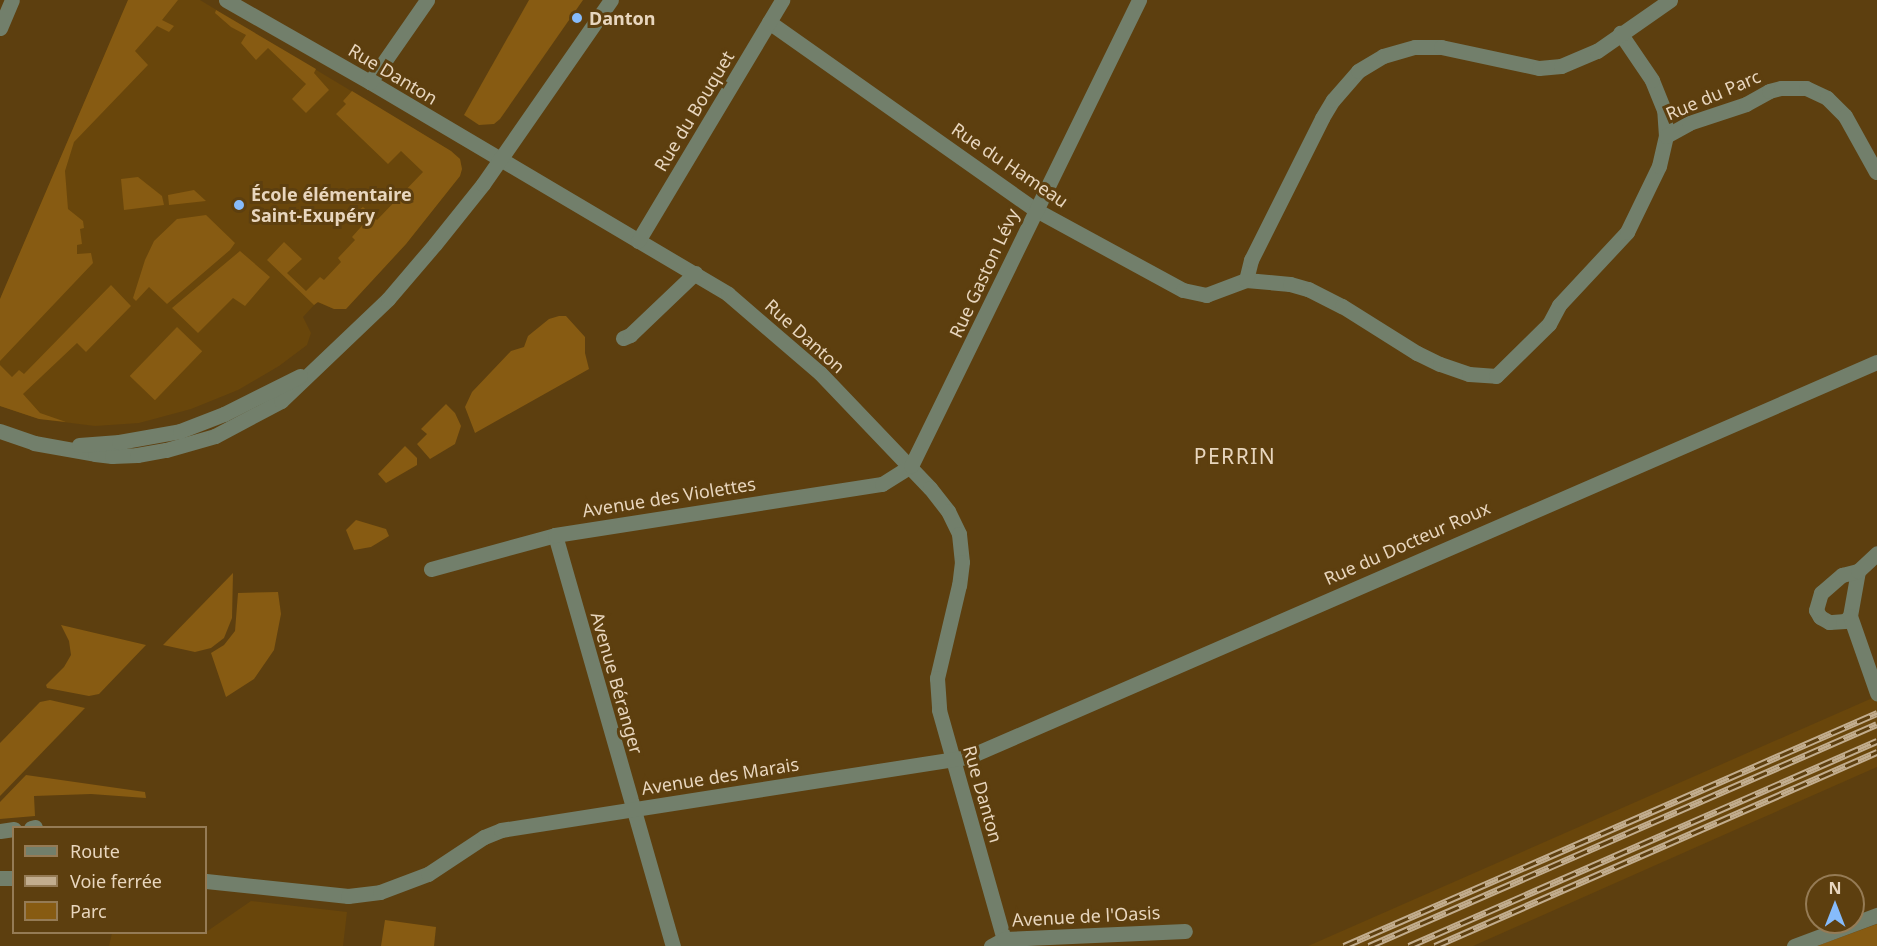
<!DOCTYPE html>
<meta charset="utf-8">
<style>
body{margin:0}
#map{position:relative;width:1877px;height:946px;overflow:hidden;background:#5d3f0f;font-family:"Noto Sans",sans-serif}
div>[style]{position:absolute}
.built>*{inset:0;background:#69460b}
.green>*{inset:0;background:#875b12;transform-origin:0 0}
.minor>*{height:15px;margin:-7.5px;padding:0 7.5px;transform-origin:7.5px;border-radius:7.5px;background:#727f6b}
.rail>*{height:7px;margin-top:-3.5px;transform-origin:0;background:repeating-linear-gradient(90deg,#5d3f0f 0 14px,#c2ad8e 0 28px);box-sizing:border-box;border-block:2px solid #c2ad8e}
.dots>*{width:16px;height:16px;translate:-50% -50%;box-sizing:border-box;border:3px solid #5d3f0f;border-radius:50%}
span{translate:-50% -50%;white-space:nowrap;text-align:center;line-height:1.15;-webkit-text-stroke:6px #5d3f0f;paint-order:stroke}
.poi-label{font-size:18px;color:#e8d6be;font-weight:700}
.left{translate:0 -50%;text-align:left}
.street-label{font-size:18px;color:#e8d6be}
.quarter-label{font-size:21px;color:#e8d6be;letter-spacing:1.5px}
.legend{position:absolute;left:12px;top:826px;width:195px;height:108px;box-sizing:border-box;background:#5d3f0f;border:2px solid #957b55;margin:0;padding:8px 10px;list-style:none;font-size:18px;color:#e8d6be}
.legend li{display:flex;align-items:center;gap:12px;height:30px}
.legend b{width:30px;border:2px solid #957b55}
.north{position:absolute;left:1805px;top:874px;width:60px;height:60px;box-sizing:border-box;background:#5d3f0f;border:2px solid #957b55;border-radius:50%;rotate:0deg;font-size:16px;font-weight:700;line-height:24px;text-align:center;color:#e8d6be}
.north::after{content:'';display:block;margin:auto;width:21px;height:27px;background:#86bbfb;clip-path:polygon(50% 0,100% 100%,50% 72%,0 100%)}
</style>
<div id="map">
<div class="built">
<div style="clip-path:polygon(128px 0,200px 0,451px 151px,460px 159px,462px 169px,460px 176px,406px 244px,346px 309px,334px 309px,317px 302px,303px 317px,311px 333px,307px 345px,279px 366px,238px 390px,191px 409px,139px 423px,95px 426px,39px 419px,0 406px,0 299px)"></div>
<div style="clip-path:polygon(1877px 696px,1877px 767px,1473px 946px,1308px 946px)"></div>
<div style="clip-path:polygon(251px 901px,347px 912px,343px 946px,109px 946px,112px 933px,206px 932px)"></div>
</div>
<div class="green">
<div style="clip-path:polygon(128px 0,178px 0,162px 20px,174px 26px,169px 32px,157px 26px,135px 51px,148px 65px,74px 142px,65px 171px,68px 209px,83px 221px,84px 228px,80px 229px,82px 244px,77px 245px,77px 254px,91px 253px,93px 263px,0 361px,0 299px)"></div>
<div style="clip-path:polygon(529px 0,583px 0,500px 119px,494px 124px,479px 125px,464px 115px)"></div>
<div style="clip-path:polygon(216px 10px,316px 69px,314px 73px,329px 90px,306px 113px,292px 99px,306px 84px,268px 48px,256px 60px,241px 43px,246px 35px,231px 27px,215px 13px)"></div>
<div style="clip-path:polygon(352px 91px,451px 151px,460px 159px,462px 169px,460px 176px,406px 244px,346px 309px,334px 309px,318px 302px,314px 305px,267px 260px,284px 242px,302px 259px,287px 273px,306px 291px,320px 277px,324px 280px,341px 262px,338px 258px,355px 240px,352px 237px,368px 219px,359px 210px,363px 207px,377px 220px,423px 172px,401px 151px,388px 164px,336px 114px,346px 104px,343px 101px)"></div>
<div style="clip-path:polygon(138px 177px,162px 196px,164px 205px,124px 210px,121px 179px)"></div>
<div style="clip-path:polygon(194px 190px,206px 201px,169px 205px,168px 195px)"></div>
<div style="clip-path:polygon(206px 215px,235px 243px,230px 250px,167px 304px,149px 287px,136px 301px,133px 298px,145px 260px,154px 241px,177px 219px)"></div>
<div style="clip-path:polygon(240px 251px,270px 277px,245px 306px,233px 298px,198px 333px,172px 308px)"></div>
<div style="clip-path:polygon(111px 285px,131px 306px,86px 352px,77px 343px,23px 394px,40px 413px,66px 422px,39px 419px,0 406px,0 365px,12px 377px,19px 370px,24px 374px)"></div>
<div style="clip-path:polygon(559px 316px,566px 316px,585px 337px,585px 353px,589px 369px,475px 433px,465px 407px,472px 392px,511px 351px,524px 347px,528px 336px,549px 319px)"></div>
<div style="left:177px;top:327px;width:35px;height:68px;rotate:44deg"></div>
<div style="clip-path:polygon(446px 404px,455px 413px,461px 426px,455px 444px,430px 459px,417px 444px,427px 434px,421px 429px)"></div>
<div style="clip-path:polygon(405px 446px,417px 458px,417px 465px,386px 483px,378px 474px)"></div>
<div style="clip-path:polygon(356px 520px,386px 529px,389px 536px,371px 547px,354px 550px,346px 530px)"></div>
<div style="clip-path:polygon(233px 573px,232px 618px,224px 638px,211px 648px,195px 652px,163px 645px)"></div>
<div style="clip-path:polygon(278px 592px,281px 614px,274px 650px,254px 679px,226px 697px,211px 653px,224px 645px,235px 631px,238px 593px)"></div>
<div style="clip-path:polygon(61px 625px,146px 645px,99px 694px,89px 696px,47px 688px,46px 685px,64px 667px,71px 655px,69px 641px)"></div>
<div style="clip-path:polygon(50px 700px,85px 708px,0 796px,0 743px,40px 702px)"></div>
<div style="clip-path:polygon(26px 775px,145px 792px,146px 798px,91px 794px,34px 796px,35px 816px,0 819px,0 802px)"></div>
<div style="clip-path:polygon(385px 920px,436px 927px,434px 946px,381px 946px)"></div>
<div style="clip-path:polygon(1877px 924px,1877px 946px,1817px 946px)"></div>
</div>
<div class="minor">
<div style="left:226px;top:0;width:166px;rotate:29.7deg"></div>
<div style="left:370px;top:82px;width:416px;rotate:30.6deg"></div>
<div style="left:728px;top:294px;width:121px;rotate:40.7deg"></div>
<div style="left:820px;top:373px;width:159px;rotate:46.3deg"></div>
<div style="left:930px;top:488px;width:29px;rotate:52deg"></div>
<div style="left:948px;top:511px;width:25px;rotate:64deg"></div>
<div style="left:959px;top:534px;width:28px;rotate:84deg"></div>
<div style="left:962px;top:562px;width:23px;rotate:97deg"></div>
<div style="left:959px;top:585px;width:96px;rotate:103.3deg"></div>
<div style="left:937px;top:678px;width:32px;rotate:86deg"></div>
<div style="left:939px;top:710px;width:238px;rotate:74.2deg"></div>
<div style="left:769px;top:22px;width:327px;rotate:35.2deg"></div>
<div style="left:1036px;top:210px;width:167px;rotate:28.6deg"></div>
<div style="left:1183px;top:290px;width:24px;rotate:12deg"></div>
<div style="left:1206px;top:295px;width:43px;rotate:-20.6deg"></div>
<div style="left:1246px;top:280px;width:44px;rotate:5.2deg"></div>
<div style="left:1290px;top:284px;width:19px;rotate:16deg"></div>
<div style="left:1308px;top:289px;width:38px;rotate:27deg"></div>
<div style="left:1342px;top:306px;width:89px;rotate:32.1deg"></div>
<div style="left:1417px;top:353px;width:25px;rotate:26deg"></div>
<div style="left:1440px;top:364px;width:31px;rotate:19deg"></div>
<div style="left:1469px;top:374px;width:27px;rotate:4deg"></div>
<div style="left:1496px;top:376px;width:74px;rotate:-44.5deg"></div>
<div style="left:1549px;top:324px;width:21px;rotate:-62deg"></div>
<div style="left:1559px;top:305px;width:100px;rotate:-47deg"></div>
<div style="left:1627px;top:232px;width:73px;rotate:-64.1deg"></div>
<div style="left:1659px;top:166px;width:31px;rotate:-77deg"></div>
<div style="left:1666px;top:136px;width:26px;rotate:-94deg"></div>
<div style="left:1664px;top:110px;width:32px;rotate:-112deg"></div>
<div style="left:1652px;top:80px;width:57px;rotate:-124.2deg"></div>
<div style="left:0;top:28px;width:30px;rotate:-67deg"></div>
<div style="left:370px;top:82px;width:100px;rotate:-55.2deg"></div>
<div style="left:1666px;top:136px;width:26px;rotate:-29deg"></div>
<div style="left:1689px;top:123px;width:60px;rotate:-18.4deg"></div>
<div style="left:1746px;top:104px;width:26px;rotate:-29deg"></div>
<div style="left:1769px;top:91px;width:12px;rotate:-14deg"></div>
<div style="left:1781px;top:88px;width:25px"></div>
<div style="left:1806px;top:88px;width:23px;rotate:25deg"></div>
<div style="left:1827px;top:98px;width:25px;rotate:45deg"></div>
<div style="left:1845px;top:116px;width:64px;rotate:61deg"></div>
<div style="left:638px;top:241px;width:281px;rotate:-59.1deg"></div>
<div style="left:1246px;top:280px;width:21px;rotate:-76deg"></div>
<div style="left:1251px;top:260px;width:159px;rotate:-63.4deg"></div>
<div style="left:1322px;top:118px;width:21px;rotate:-59deg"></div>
<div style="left:1333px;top:100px;width:38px;rotate:-49deg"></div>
<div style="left:1358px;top:71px;width:29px;rotate:-31deg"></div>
<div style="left:1383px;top:56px;width:33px;rotate:-16deg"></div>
<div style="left:1415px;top:47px;width:26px"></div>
<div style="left:1441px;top:47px;width:100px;rotate:12.1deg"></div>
<div style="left:1539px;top:68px;width:22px;rotate:-5deg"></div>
<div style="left:1561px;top:66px;width:39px;rotate:-23deg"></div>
<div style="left:1597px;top:51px;width:89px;rotate:-34.9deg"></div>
<div style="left:623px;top:338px;width:8px;rotate:-23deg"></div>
<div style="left:630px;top:335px;width:90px;rotate:-43.6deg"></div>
<div style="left:0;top:431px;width:36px;rotate:19deg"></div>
<div style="left:34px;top:443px;width:62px;rotate:10.2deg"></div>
<div style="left:95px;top:454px;width:17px;rotate:7deg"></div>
<div style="left:112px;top:456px;width:25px;rotate:-2deg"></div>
<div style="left:137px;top:455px;width:29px;rotate:-10deg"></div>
<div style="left:166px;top:450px;width:51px;rotate:-15.9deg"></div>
<div style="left:215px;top:436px;width:75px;rotate:-27.9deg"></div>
<div style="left:281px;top:401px;width:148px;rotate:-43.6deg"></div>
<div style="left:388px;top:299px;width:72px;rotate:-49.5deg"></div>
<div style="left:435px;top:244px;width:77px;rotate:-51.3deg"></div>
<div style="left:483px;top:184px;width:224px;rotate:-55.2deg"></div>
<div style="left:79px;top:445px;width:40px;rotate:-4.3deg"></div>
<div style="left:119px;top:442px;width:62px;rotate:-10.2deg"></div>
<div style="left:180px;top:431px;width:47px;rotate:-21.1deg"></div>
<div style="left:224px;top:414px;width:85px;rotate:-26.6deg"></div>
<div style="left:555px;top:535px;width:428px;rotate:74deg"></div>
<div style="left:431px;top:569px;width:129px;rotate:-15.3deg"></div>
<div style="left:555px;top:535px;width:331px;rotate:-8.9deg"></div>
<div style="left:882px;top:484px;width:34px;rotate:-32deg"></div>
<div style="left:911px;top:466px;width:519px;rotate:-63.93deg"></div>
<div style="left:1858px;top:571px;width:46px;rotate:100.1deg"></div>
<div style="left:1850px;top:616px;width:7px;rotate:135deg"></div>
<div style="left:1845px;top:621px;width:16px;rotate:176deg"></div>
<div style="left:1829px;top:622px;width:10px;rotate:-151deg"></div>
<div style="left:1820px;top:617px;width:8px;rotate:-120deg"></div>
<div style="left:1816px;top:610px;width:18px;rotate:-74deg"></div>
<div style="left:1821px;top:593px;width:28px;rotate:-41deg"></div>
<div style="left:1842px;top:575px;width:16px;rotate:-14deg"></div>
<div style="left:1858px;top:571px;width:26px;rotate:-43deg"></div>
<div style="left:1850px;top:616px;width:82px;rotate:70.7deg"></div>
<div style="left:31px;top:828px;width:4px;rotate:-14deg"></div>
<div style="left:0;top:831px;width:14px;rotate:-8deg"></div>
<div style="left:0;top:878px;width:14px"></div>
<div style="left:206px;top:881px;width:143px;rotate:6deg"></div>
<div style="left:348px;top:896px;width:32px;rotate:-7deg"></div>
<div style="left:380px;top:892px;width:51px;rotate:-20.6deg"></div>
<div style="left:428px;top:874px;width:67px;rotate:-33.5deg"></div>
<div style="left:484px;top:837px;width:18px;rotate:-22deg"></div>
<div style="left:501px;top:830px;width:473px;rotate:-8.9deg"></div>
<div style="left:968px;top:757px;width:991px;rotate:-23.49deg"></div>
<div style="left:991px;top:946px;width:15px;rotate:-28deg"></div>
<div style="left:1004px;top:939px;width:181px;rotate:-2.5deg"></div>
<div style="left:1794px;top:946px;width:89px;rotate:-20.5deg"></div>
</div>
<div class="rail">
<div style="left:1344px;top:946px;width:582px;rotate:-23.61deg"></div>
<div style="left:1369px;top:946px;width:554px;rotate:-23.61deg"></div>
<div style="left:1409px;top:946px;width:511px;rotate:-23.66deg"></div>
<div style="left:1435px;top:946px;width:483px;rotate:-23.7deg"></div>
</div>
<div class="dots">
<div style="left:577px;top:18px;background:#86bbfb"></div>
<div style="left:239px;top:205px;background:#86bbfb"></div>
</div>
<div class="poi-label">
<span class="left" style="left:589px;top:18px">Danton</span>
<span class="left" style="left:251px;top:205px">École élémentaire<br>Saint-Exupéry</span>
</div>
<div class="street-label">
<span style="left:393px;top:74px;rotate:31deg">Rue Danton</span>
<span style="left:1713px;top:95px;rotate:-23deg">Rue du Parc</span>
<span style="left:694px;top:111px;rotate:-59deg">Rue du Bouquet</span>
<span style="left:1010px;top:165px;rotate:34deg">Rue du Hameau</span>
<span style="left:984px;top:273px;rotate:-65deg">Rue Gaston Lévy</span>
<span style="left:805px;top:336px;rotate:42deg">Rue Danton</span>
<span style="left:669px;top:497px;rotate:-9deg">Avenue des Violettes</span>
<span style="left:1407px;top:543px;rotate:-24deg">Rue du Docteur Roux</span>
<span style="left:617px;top:683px;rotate:74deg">Avenue Béranger</span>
<span style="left:720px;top:776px;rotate:-9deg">Avenue des Marais</span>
<span style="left:983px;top:794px;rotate:74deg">Rue Danton</span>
<span style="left:1086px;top:916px;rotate:-3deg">Avenue de l'Oasis</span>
</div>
<div class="quarter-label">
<span style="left:1235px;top:456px">PERRIN</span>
</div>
<ul class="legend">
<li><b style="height:8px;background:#727f6b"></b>Route</li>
<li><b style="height:8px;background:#c2ad8e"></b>Voie ferrée</li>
<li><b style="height:16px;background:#875b12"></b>Parc</li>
</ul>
<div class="north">N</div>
</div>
